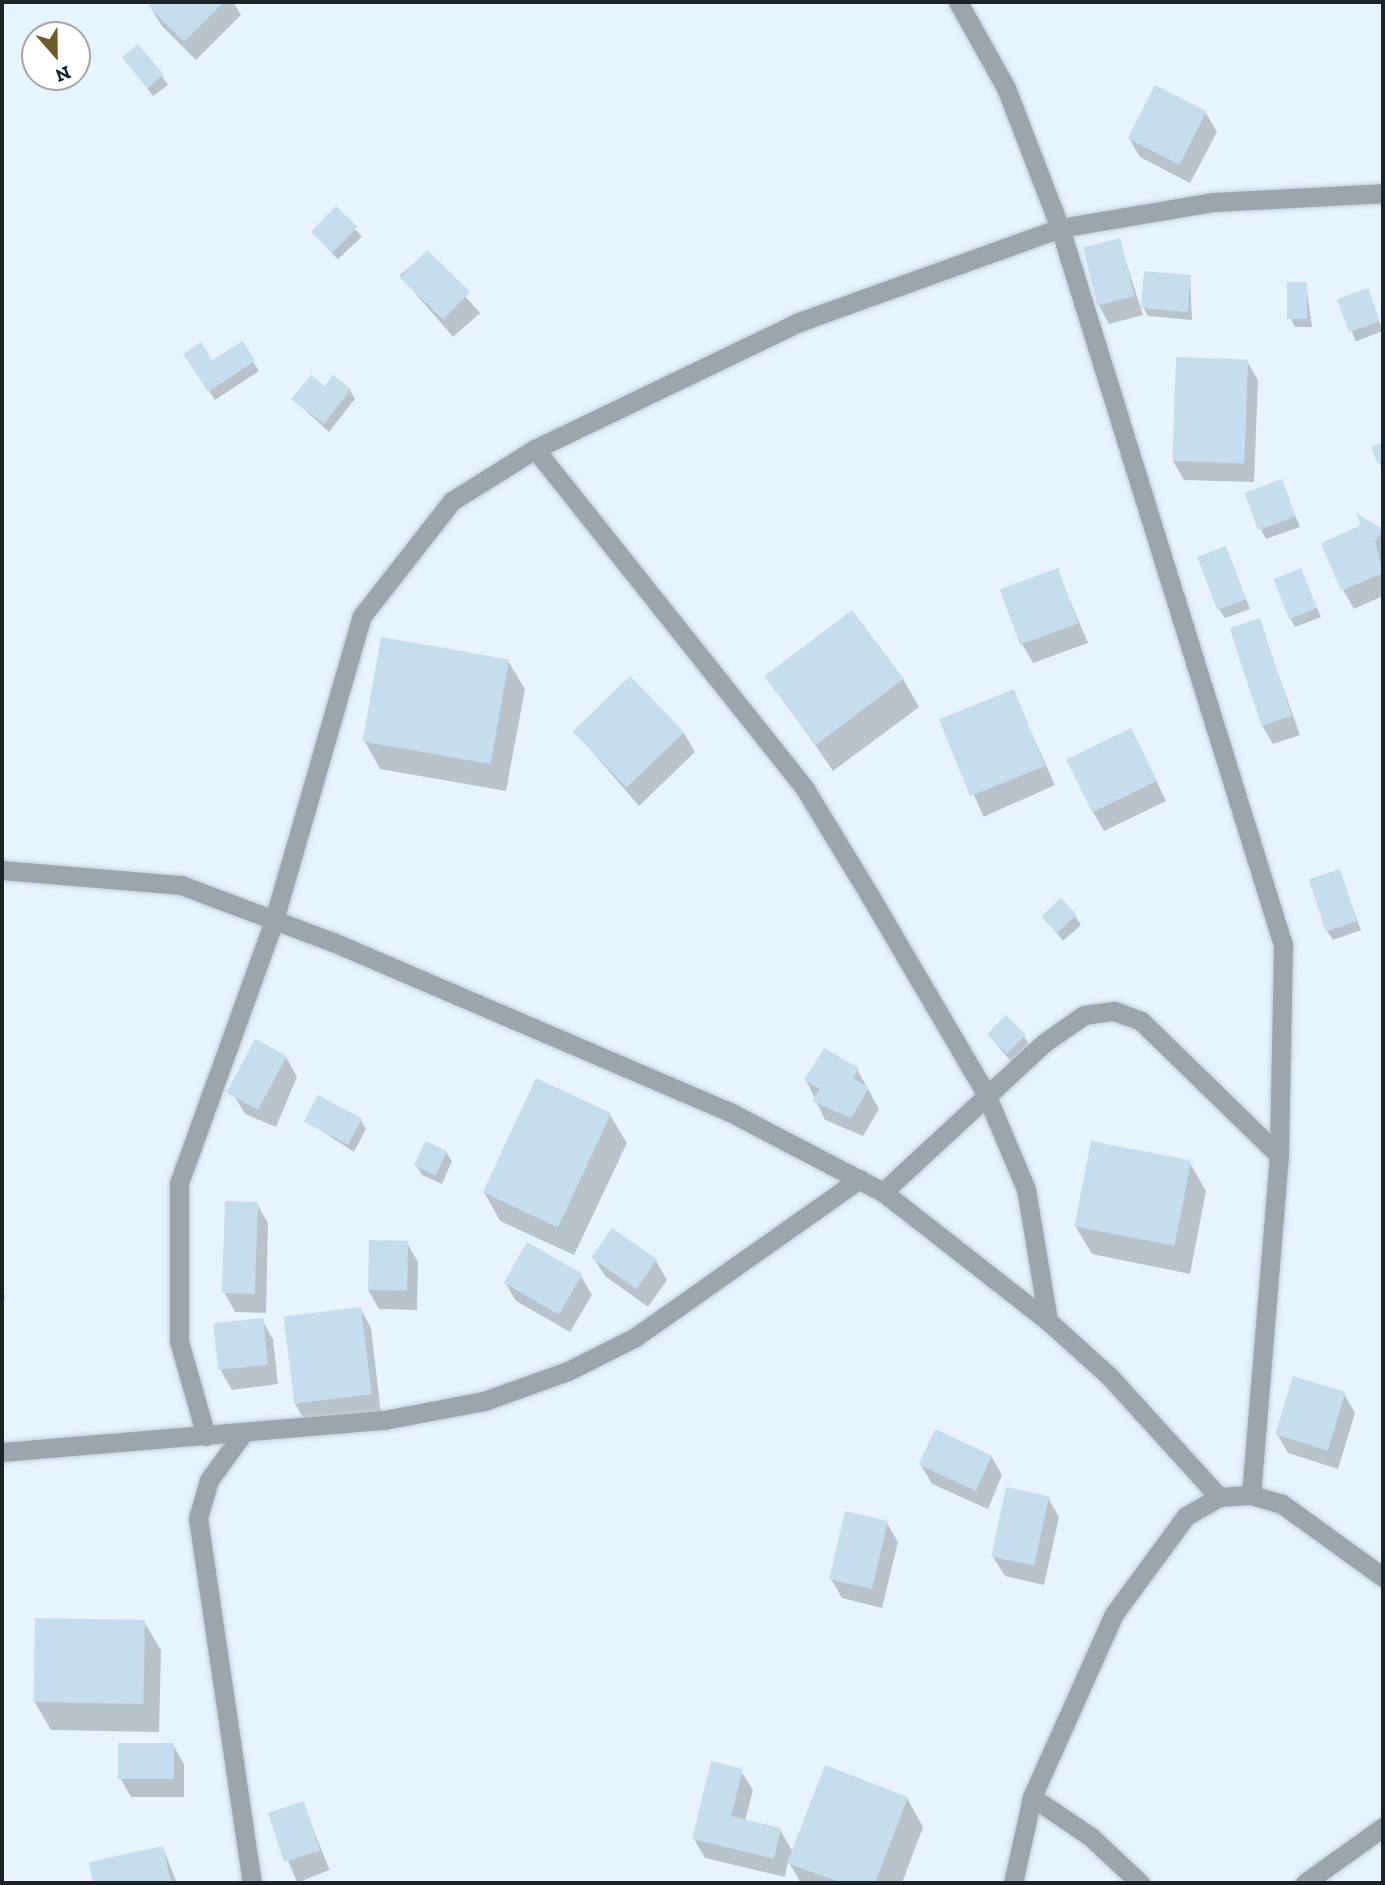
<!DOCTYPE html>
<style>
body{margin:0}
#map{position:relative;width:1385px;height:1885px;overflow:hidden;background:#e7f4ff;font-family:"Zilla Slab",serif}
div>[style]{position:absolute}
.shadow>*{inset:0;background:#0003;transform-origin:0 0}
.building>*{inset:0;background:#c6ddee;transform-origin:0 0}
.roads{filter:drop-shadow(0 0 2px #c2ced8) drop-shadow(0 0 2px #c2ced8)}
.minor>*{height:19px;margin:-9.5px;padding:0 9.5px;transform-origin:9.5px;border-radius:9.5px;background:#9ca5ad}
span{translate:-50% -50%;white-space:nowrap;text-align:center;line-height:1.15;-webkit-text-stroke:7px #fff;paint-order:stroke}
.frame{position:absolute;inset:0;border:4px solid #1b2329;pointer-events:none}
.north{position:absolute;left:21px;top:21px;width:70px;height:70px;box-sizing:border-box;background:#fff;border:2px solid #a4a7a9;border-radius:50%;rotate:159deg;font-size:19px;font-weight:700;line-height:28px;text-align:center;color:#1b2329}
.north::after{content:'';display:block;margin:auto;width:24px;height:32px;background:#6b5b29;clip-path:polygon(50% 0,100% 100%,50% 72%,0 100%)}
</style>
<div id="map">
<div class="shadow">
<div style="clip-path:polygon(154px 2px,233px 2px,241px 15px,196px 60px,161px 25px,150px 6px)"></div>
<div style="clip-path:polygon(124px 57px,162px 76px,168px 85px,153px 96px)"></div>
<div style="clip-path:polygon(1206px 113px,1217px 132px,1190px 183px,1140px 157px,1129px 138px)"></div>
<div style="left:336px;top:209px;width:38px;height:33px;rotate:47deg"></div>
<div style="clip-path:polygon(1119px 240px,1143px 315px,1109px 324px,1098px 304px)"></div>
<div style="left:427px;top:252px;width:81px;height:36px;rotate:49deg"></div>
<div style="clip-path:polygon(1190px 276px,1192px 320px,1148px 316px,1143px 307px)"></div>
<div style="clip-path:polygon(1306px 284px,1312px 327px,1295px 327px,1290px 318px)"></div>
<div style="left:1367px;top:290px;width:44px;height:29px;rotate:69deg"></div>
<div style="clip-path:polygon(242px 344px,259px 371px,215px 400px,191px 363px,211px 363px)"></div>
<div style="clip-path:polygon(1247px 361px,1258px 380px,1254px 482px,1184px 480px,1173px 461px)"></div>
<div style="clip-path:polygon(325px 389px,350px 390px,355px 399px,329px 432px,293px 399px)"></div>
<div style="clip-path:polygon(1383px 444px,1383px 471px,1373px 448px)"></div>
<div style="clip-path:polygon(1281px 481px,1300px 527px,1266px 539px,1261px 530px)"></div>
<div style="clip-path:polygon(1359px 517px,1383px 531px,1383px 596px,1354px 609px,1343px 590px,1363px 526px)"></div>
<div style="clip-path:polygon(1230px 558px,1250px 609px,1225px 618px,1219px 609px)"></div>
<div style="clip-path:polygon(1057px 570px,1088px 643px,1033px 663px,1022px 644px)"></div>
<div style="clip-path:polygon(1300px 570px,1321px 617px,1295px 627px,1290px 618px)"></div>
<div style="clip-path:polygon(1259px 620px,1300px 735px,1273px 744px,1262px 725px)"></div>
<div style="clip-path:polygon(508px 661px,525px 689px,506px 791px,380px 769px,364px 740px)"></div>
<div style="clip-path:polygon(767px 676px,903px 679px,919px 707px,833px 771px)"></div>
<div style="left:1013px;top:691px;width:103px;height:78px;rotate:66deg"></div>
<div style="clip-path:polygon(575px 732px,684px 733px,695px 752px,639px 806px)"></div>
<div style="clip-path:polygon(1141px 749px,1166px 801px,1104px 831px,1093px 812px)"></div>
<div style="clip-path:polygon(1339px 872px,1361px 930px,1333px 940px,1327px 931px)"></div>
<div style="clip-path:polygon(1075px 916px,1081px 925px,1063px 941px,1044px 917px)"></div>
<div style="clip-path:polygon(989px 1035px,1024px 1036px,1030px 1046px,1012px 1063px)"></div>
<div style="clip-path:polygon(286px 1057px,297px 1077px,276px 1127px,245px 1114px,234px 1095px)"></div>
<div style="clip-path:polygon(857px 1069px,879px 1109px,863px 1136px,825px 1120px,806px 1080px)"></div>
<div style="clip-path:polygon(537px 1080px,610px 1115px,627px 1143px,574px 1255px,500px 1221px,484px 1192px)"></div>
<div style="clip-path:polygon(361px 1120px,366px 1129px,354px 1152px,306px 1121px)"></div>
<div style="clip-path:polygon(446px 1152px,452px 1161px,442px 1184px,422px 1175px,417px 1166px)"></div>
<div style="clip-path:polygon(1190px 1163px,1206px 1191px,1190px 1274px,1092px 1254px,1075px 1226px)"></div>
<div style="clip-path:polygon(257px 1204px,268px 1223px,266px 1313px,235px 1312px,224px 1292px)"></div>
<div style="clip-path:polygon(613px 1230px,656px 1261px,667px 1280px,648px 1307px,605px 1276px,593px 1257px)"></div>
<div style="clip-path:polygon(407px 1243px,418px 1262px,417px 1310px,379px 1309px,368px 1290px)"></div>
<div style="clip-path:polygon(581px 1276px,592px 1295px,570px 1332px,516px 1301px,505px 1282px)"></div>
<div style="clip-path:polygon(2px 1291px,5px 1296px,2px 1307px)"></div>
<div style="clip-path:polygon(360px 1308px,371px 1328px,381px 1413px,305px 1421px,294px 1402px)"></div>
<div style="clip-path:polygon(262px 1320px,273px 1339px,278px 1384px,232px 1390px,221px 1371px)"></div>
<div style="clip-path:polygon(1344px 1394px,1355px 1413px,1338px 1469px,1288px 1453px,1277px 1434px)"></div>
<div style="clip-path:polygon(991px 1456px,1002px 1475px,988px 1509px,932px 1484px,921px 1465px)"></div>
<div style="clip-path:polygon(1048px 1498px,1059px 1517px,1044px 1585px,1005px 1576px,993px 1557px)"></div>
<div style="clip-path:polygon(887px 1523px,898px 1542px,882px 1608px,842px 1598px,831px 1579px)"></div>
<div style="clip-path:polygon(144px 1622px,161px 1650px,159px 1732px,51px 1730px,34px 1701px)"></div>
<div style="clip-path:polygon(173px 1745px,184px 1764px,184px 1797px,131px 1797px,120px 1778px)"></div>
<div style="clip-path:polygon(741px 1771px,753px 1790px,745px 1821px,780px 1830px,793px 1852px,907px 1798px,923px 1827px,902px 1883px,801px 1883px,788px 1861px,785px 1877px,705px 1858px,694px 1839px)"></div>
<div style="left:303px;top:1804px;width:71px;height:35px;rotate:68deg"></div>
<div style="clip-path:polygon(163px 1848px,177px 1883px,95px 1883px,91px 1864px)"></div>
</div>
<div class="building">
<div style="clip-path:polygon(151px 2px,224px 2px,184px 42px,148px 6px)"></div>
<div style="left:138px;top:44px;width:40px;height:21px;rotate:50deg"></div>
<div style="left:1155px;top:85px;width:58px;height:60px;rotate:27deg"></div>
<div style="left:336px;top:206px;width:30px;height:36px;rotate:44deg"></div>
<div style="left:1120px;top:238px;width:60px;height:38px;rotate:76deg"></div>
<div style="left:427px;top:250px;width:60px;height:39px;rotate:44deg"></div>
<div style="left:1144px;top:271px;width:47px;height:37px;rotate:5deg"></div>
<div style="left:1287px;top:282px;width:20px;height:37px"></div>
<div style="left:1368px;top:288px;width:35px;height:33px;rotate:70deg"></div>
<div style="clip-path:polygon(243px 341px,255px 361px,208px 392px,183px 354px,201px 342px,212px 360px)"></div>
<div style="left:1176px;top:357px;width:72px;height:104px;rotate:2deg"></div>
<div style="clip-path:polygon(311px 375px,325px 386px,333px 375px,351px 389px,324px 424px,291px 399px)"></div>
<div style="clip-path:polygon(1383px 442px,1383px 461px,1377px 463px,1371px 447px)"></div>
<div style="left:1282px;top:479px;width:40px;height:40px;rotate:70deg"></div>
<div style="clip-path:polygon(1356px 513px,1383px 529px,1375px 541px,1383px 573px,1341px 591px,1321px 543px,1361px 525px)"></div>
<div style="left:1226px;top:546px;width:57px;height:31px;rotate:69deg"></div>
<div style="left:1058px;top:568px;width:59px;height:62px;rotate:70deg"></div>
<div style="left:1301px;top:568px;width:43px;height:30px;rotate:68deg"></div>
<div style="left:852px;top:610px;width:86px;height:110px;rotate:53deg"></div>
<div style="left:1260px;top:618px;width:103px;height:32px;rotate:72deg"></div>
<div style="left:381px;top:637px;width:130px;height:106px;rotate:10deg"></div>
<div style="left:630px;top:676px;width:78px;height:80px;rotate:46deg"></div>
<div style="left:1014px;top:689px;width:83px;height:81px;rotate:68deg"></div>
<div style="left:1131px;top:728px;width:59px;height:72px;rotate:64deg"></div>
<div style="left:1340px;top:869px;width:55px;height:33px;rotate:72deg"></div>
<div style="left:1061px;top:898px;width:23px;height:27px;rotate:47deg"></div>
<div style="left:1006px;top:1015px;width:28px;height:27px;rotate:45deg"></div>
<div style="left:255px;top:1039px;width:36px;height:61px;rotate:28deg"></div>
<div style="clip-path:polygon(824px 1048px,859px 1068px,853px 1078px,869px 1088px,851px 1118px,812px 1101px,820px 1089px,804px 1080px)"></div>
<div style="left:536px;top:1078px;width:83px;height:126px;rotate:25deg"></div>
<div style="left:318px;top:1095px;width:50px;height:30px;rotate:28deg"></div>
<div style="left:425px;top:1141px;width:24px;height:27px;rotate:24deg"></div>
<div style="left:1091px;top:1141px;width:102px;height:87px;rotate:11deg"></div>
<div style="left:225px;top:1201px;width:33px;height:92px;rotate:2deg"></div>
<div style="left:612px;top:1228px;width:55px;height:36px;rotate:35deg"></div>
<div style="left:369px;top:1240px;width:39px;height:50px;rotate:1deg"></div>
<div style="left:527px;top:1242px;width:64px;height:47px;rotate:30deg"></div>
<div style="left:361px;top:1307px;width:88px;height:78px;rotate:83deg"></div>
<div style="left:263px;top:1318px;width:47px;height:50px;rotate:84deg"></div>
<div style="left:1293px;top:1376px;width:55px;height:61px;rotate:17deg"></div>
<div style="left:935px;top:1429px;width:63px;height:39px;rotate:25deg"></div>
<div style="left:1006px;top:1487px;width:44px;height:71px;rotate:12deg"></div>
<div style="left:845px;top:1511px;width:44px;height:70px;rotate:13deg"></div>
<div style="left:35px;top:1618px;width:110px;height:84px;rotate:1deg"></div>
<div style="left:118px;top:1743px;width:56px;height:36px"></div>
<div style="clip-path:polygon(711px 1761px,743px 1769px,731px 1816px,781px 1828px,774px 1859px,692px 1839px)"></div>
<div style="clip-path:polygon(825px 1765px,908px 1797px,875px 1883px,842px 1883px,787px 1863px)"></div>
<div style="left:304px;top:1801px;width:52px;height:38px;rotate:72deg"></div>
<div style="clip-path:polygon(163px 1846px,171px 1883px,93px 1883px,89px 1862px)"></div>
</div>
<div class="roads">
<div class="minor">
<div style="left:958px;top:2px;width:98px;rotate:60.8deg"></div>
<div style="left:1006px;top:88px;width:150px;rotate:68.9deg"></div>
<div style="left:1060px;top:228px;width:751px;rotate:72.72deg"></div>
<div style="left:1283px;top:945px;width:210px;rotate:91.1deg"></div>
<div style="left:1279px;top:1155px;width:341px;rotate:94.7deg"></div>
<div style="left:535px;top:449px;width:434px;rotate:51.5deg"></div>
<div style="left:805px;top:789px;width:125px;rotate:58.7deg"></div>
<div style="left:870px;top:896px;width:229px;rotate:59.6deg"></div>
<div style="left:986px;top:1094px;width:103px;rotate:67.2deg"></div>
<div style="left:1026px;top:1189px;width:134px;rotate:80.5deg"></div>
<div style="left:2px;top:870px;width:180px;rotate:4.8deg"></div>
<div style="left:181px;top:885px;width:162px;rotate:20.6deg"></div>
<div style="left:333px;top:942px;width:430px;rotate:23.2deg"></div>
<div style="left:728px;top:1111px;width:175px;rotate:27.6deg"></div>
<div style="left:883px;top:1192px;width:209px;rotate:38deg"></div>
<div style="left:1048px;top:1321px;width:82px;rotate:42deg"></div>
<div style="left:1109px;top:1376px;width:164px;rotate:47.7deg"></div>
<div style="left:883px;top:1192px;width:219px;rotate:-42.8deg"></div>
<div style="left:1044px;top:1043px;width:49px;rotate:-35deg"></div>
<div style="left:1084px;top:1015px;width:30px;rotate:-8deg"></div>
<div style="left:1114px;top:1011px;width:29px;rotate:20deg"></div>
<div style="left:1141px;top:1021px;width:192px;rotate:44.2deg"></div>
<div style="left:244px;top:1432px;width:59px;rotate:126.1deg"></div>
<div style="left:209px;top:1480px;width:40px;rotate:106deg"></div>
<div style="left:198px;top:1518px;width:369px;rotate:81.6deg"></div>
<div style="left:206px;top:1436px;width:99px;rotate:-105.9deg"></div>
<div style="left:179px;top:1341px;width:158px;rotate:-90deg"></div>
<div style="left:179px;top:1183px;width:280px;rotate:-70.1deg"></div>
<div style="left:274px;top:920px;width:316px;rotate:-73.9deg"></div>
<div style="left:362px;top:616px;width:146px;rotate:-52deg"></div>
<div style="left:452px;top:501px;width:98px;rotate:-32.1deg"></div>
<div style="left:535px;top:449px;width:293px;rotate:-25.7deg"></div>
<div style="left:799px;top:322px;width:277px;rotate:-19.8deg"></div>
<div style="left:1060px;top:228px;width:156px;rotate:-9.6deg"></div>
<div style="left:1214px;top:202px;width:169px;rotate:-3deg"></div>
<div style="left:2px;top:1452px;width:383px;rotate:-4.8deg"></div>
<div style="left:384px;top:1420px;width:102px;rotate:-10.8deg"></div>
<div style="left:484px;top:1401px;width:89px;rotate:-19.7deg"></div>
<div style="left:568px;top:1371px;width:74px;rotate:-26.6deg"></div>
<div style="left:634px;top:1338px;width:276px;rotate:-35.2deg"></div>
<div style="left:1032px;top:1797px;width:71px;rotate:34.1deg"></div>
<div style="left:1091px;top:1837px;width:67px;rotate:43.2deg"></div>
<div style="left:1013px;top:1883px;width:88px;rotate:-77.5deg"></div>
<div style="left:1032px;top:1797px;width:201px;rotate:-65.9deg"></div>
<div style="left:1114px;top:1614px;width:122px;rotate:-53.7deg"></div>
<div style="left:1186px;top:1516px;width:38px;rotate:-30deg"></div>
<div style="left:1219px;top:1497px;width:32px;rotate:-4deg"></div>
<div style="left:1251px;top:1495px;width:32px;rotate:16deg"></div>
<div style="left:1282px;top:1504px;width:125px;rotate:35.9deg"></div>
<div style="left:1305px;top:1883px;width:96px;rotate:-35.7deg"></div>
</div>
</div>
<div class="frame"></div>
<div class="north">N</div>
</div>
